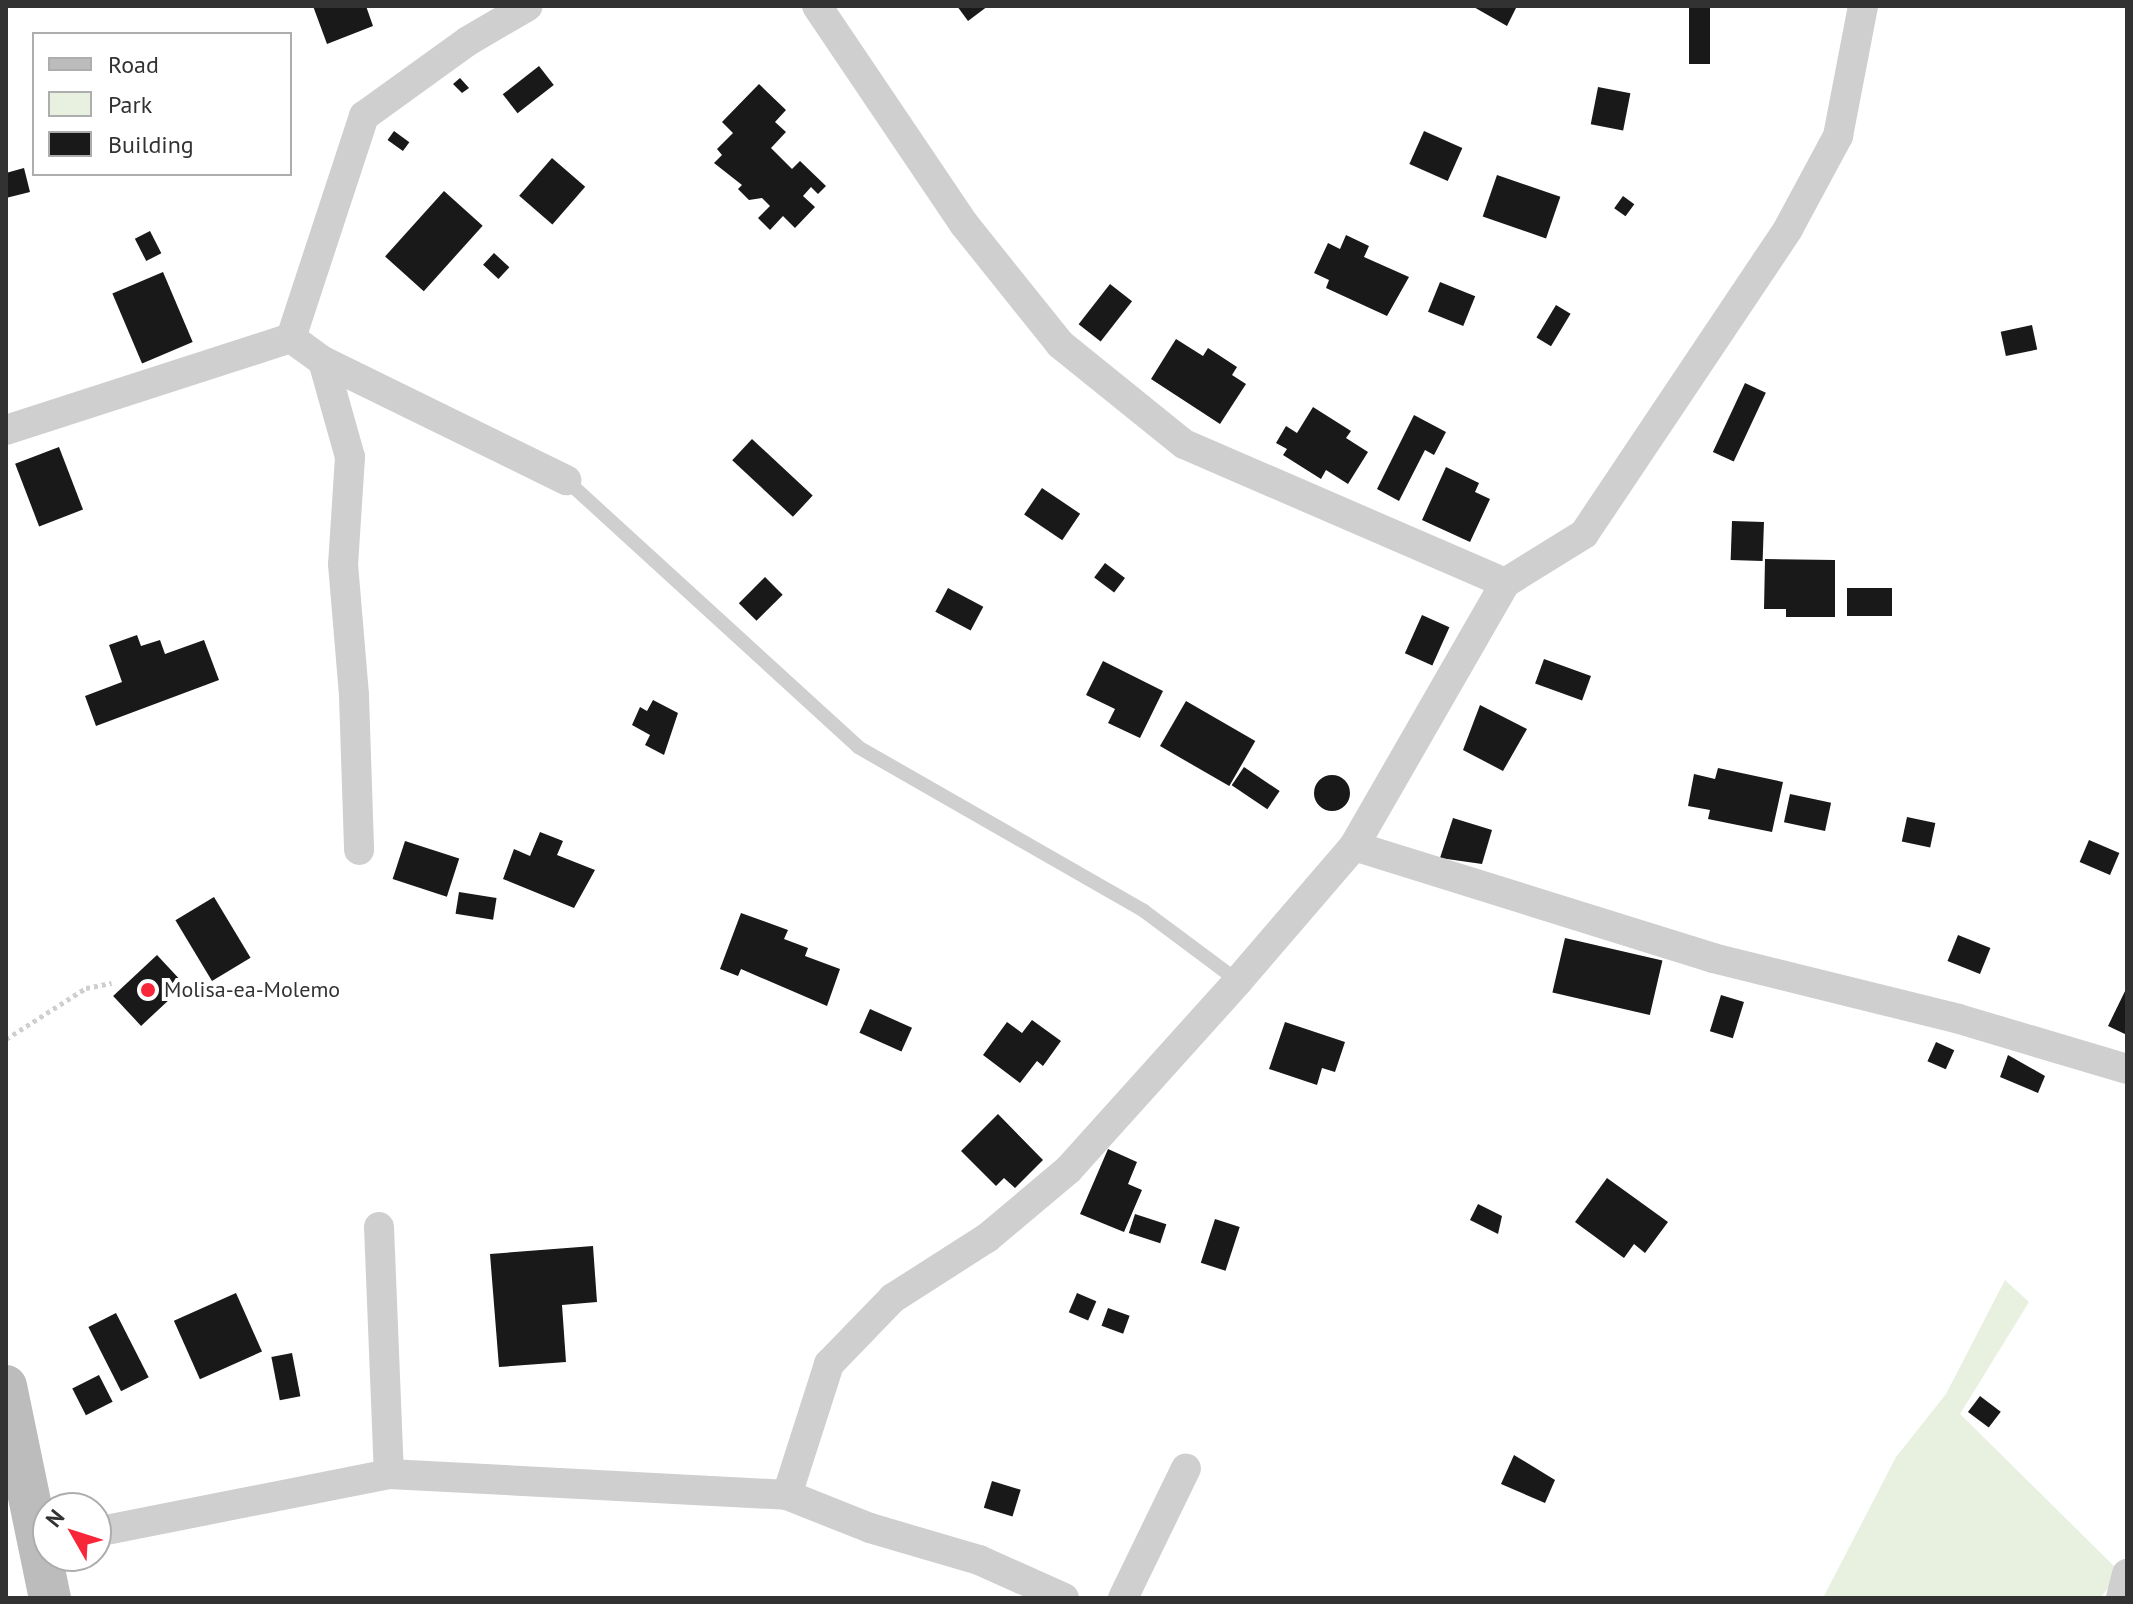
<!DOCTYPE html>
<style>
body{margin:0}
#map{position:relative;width:2133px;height:1604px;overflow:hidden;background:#fff;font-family:"PT Sans",sans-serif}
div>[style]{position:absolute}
.green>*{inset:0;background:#e8f0df}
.building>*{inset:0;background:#191919;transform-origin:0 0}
.round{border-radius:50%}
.path>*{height:5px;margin-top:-2.5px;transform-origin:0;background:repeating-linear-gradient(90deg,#cfcfcf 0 4px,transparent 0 8px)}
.lane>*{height:14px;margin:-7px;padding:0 7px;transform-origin:7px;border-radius:7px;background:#cfcfcf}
.street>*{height:30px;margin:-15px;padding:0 15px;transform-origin:15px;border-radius:15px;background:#cfcfcf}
.secondary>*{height:42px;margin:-21px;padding:0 21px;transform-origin:21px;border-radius:21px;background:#bcbcbc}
.dots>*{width:22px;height:22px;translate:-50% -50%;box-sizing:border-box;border:4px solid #fff;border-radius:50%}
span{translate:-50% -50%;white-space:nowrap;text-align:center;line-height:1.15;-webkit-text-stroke:8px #fff;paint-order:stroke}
.poi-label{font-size:22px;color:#323232}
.left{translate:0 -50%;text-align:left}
.frame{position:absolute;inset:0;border:8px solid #323232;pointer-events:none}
.legend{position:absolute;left:32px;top:32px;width:260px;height:144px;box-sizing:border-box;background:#fff;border:2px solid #adadad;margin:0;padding:10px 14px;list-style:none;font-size:24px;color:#323232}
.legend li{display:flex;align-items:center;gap:16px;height:40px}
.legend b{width:40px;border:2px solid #adadad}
.north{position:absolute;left:32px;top:1492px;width:80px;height:80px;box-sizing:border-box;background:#fff;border:2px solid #adadad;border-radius:50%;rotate:309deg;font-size:22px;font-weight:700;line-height:32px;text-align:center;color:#323232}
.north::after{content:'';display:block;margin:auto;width:28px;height:36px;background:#f72639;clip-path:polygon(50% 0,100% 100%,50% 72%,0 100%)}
</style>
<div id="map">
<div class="green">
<div style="clip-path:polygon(2005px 1280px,2029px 1302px,1960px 1414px,2121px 1573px,2100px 1598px,1823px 1598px,1896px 1457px,1946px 1394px)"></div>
</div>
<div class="building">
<div style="clip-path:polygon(313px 6px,366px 6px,373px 26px,327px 44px)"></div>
<div style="clip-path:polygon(957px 6px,988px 6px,968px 21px)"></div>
<div style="clip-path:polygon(1472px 6px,1517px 6px,1507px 26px)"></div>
<div style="left:1689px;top:6px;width:21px;height:58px"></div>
<div style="left:539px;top:66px;width:24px;height:46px;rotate:52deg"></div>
<div style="clip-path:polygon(460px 78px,469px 88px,462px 93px,453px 84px)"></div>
<div style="clip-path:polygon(759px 84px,786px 110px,775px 122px,786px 132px,771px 148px,792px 169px,800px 161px,826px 186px,818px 194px,811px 187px,803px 196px,815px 207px,795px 228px,783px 216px,770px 230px,758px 218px,770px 206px,762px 198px,749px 200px,738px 189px,742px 185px,714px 163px,722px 155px,717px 149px,733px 133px,722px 122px)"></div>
<div style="left:1598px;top:87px;width:33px;height:38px;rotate:11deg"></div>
<div style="left:394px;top:131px;width:19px;height:11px;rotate:36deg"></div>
<div style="left:1424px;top:131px;width:42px;height:36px;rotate:24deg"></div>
<div style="left:552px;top:158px;width:44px;height:50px;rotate:41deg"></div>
<div style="clip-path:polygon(24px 168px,30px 192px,6px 198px,6px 173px)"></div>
<div style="left:1497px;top:175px;width:67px;height:44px;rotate:19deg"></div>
<div style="left:444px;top:191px;width:52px;height:88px;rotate:42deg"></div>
<div style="left:1623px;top:196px;width:14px;height:15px;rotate:36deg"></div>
<div style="left:150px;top:231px;width:25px;height:17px;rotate:63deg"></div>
<div style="clip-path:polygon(1346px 235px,1369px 246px,1364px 257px,1409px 277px,1387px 316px,1326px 288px,1329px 280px,1314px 273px,1328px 243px,1340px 249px)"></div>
<div style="left:494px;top:253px;width:21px;height:16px;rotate:43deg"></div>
<div style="left:163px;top:272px;width:76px;height:55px;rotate:67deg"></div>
<div style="left:1440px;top:282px;width:38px;height:32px;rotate:22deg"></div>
<div style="left:1110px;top:284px;width:28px;height:51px;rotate:38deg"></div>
<div style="left:1556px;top:305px;width:17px;height:38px;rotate:31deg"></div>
<div style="left:2032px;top:325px;width:25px;height:32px;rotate:78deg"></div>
<div style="clip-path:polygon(1176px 339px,1203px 356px,1208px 348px,1237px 367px,1232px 375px,1246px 384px,1220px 424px,1151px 379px)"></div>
<div style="left:1745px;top:383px;width:23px;height:76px;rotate:25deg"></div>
<div style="clip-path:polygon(1313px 407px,1351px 431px,1346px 438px,1368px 452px,1348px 484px,1326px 470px,1321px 479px,1283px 455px,1287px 449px,1276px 443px,1286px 426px,1297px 433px)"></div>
<div style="clip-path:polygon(1414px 415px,1446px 432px,1434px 455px,1425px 450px,1399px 501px,1377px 489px)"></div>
<div style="left:752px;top:439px;width:83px;height:29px;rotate:43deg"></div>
<div style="left:59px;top:447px;width:67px;height:47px;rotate:69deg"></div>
<div style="clip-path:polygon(1446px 467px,1479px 483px,1475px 492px,1490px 499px,1470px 542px,1422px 520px)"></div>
<div style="left:1042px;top:488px;width:46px;height:32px;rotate:34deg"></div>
<div style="left:1732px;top:521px;width:32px;height:39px;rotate:2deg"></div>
<div style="clip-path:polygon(1765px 559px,1835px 560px,1835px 617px,1786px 617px,1786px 609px,1764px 609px)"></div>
<div style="left:1105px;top:563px;width:25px;height:18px;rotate:37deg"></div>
<div style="left:765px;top:577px;width:25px;height:37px;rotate:45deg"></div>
<div style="left:948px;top:588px;width:40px;height:27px;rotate:28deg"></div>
<div style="left:1847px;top:588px;width:45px;height:28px"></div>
<div style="left:1422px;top:615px;width:30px;height:42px;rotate:24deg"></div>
<div style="clip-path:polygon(137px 635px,141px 646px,160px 640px,165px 654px,204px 640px,219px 680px,96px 726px,85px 696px,122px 682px,109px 645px)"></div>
<div style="left:1544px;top:659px;width:50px;height:26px;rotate:20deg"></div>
<div style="clip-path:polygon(1103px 661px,1163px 691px,1140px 738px,1108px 723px,1115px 709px,1086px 695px)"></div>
<div style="clip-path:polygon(653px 700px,678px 713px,664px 755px,645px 745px,650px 735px,632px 725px,640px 707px,647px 711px)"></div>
<div style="left:1186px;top:701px;width:80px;height:52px;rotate:30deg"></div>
<div style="clip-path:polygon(1480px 705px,1527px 729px,1503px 771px,1463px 750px)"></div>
<div style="left:1244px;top:767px;width:43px;height:22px;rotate:34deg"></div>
<div style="clip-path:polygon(1718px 768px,1783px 782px,1772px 832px,1708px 819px,1710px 810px,1688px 806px,1694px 774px,1715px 779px)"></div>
<div class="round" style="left:1314px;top:775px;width:36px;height:36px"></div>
<div style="left:1790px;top:794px;width:42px;height:29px;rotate:12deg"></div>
<div style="left:1907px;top:817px;width:29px;height:25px;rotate:12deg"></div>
<div style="clip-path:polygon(1453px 818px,1492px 830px,1482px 864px,1440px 858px)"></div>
<div style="clip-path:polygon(540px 832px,563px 841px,557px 855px,595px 870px,574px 908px,503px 879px,514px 849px,530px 856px)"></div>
<div style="left:2089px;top:840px;width:33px;height:24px;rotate:23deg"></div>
<div style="left:405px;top:841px;width:57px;height:40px;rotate:18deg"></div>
<div style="left:459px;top:892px;width:38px;height:22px;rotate:9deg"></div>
<div style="left:214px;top:897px;width:71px;height:45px;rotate:59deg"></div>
<div style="clip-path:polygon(741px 913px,788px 930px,784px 939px,808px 948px,805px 956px,840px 969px,827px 1006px,741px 969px,738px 976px,720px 969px)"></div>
<div style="left:1958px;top:935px;width:35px;height:28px;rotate:22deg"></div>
<div style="left:1565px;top:938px;width:100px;height:56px;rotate:13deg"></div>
<div style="left:157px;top:955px;width:41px;height:60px;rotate:47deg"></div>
<div style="clip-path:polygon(2127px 987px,2127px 1035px,2108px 1026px)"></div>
<div style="left:1721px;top:995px;width:24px;height:38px;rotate:17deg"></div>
<div style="left:870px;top:1009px;width:46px;height:26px;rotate:24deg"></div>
<div style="clip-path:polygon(1032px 1020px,1061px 1041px,1043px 1066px,1037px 1061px,1020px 1083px,983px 1055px,1007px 1022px,1022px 1033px)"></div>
<div style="clip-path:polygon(1285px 1022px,1345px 1042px,1335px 1072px,1322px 1068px,1317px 1085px,1269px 1069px)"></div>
<div style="left:1936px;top:1042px;width:20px;height:21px;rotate:24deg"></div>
<div style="clip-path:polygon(2008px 1055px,2045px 1076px,2038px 1093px,2000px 1077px)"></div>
<div style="clip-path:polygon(998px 1114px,1043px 1160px,1015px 1188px,1004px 1178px,996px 1186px,961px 1151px)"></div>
<div style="clip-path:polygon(1108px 1149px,1137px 1162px,1128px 1184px,1142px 1190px,1124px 1232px,1080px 1214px)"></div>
<div style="clip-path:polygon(1607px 1178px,1668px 1222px,1645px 1253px,1634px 1244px,1624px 1258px,1575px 1222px)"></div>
<div style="clip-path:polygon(1478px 1204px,1502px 1216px,1498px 1234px,1470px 1220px)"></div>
<div style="left:1135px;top:1214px;width:33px;height:20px;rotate:18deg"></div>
<div style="left:1215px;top:1219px;width:26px;height:46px;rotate:18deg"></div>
<div style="clip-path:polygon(593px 1246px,597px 1302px,562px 1305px,566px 1362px,499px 1367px,490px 1254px)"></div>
<div style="left:236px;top:1293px;width:64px;height:68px;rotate:66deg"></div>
<div style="left:1077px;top:1293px;width:21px;height:21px;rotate:23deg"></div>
<div style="left:1108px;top:1308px;width:23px;height:19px;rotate:20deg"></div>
<div style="left:116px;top:1313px;width:72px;height:31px;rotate:63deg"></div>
<div style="left:292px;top:1353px;width:44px;height:21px;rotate:79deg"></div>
<div style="left:99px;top:1375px;width:30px;height:30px;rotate:63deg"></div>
<div style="left:1980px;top:1396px;width:26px;height:20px;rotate:37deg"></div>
<div style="clip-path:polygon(1514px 1455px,1555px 1480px,1545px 1503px,1501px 1484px)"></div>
<div style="left:992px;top:1481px;width:30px;height:28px;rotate:17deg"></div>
</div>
<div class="path">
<div style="left:6px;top:1039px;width:95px;rotate:-32.5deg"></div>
<div style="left:86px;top:988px;width:26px;rotate:-11deg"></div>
</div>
<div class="lane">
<div style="left:566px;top:480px;width:396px;rotate:42.4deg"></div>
<div style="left:858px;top:747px;width:330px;rotate:29.8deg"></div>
<div style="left:1144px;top:911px;width:117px;rotate:36.7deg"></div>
</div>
<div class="street">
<div style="left:817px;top:6px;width:263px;rotate:56deg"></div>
<div style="left:964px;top:224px;width:154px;rotate:51.3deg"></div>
<div style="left:1060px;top:344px;width:159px;rotate:38.9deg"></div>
<div style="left:1184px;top:444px;width:350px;rotate:23.4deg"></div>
<div style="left:1505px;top:583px;width:93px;rotate:-31.8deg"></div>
<div style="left:1584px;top:534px;width:367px;rotate:-56.2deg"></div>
<div style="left:1788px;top:229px;width:106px;rotate:-61.7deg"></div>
<div style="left:1838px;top:136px;width:132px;rotate:-79.1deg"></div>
<div style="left:291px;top:338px;width:234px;rotate:-71.8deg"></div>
<div style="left:364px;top:116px;width:128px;rotate:-35.8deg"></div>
<div style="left:468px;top:41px;width:69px;rotate:-30.3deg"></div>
<div style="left:323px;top:361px;width:100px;rotate:74.3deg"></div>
<div style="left:350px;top:457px;width:107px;rotate:93.7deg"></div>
<div style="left:343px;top:564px;width:132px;rotate:85.2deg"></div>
<div style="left:354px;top:696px;width:154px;rotate:88.1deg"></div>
<div style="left:6px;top:430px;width:299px;rotate:-17.9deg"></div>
<div style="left:291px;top:338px;width:39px;rotate:36deg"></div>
<div style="left:323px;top:361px;width:271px;rotate:26.1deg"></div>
<div style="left:1354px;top:846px;width:376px;rotate:17.3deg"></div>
<div style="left:1713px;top:958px;width:253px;rotate:13.9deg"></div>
<div style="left:1959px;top:1019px;width:175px;rotate:16.6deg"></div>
<div style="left:379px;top:1227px;width:247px;rotate:87.7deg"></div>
<div style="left:787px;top:1495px;width:138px;rotate:-72.2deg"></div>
<div style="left:829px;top:1364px;width:92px;rotate:-45.9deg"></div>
<div style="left:893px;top:1298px;width:112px;rotate:-32.6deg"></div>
<div style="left:987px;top:1238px;width:106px;rotate:-40deg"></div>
<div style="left:1068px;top:1170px;width:254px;rotate:-48deg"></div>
<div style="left:1238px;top:981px;width:178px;rotate:-49.3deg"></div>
<div style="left:1354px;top:846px;width:303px;rotate:-60.1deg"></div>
<div style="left:96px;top:1532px;width:299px;rotate:-11.2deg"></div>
<div style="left:389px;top:1474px;width:399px;rotate:3deg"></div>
<div style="left:787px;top:1495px;width:89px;rotate:21.7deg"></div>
<div style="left:870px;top:1528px;width:114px;rotate:16.4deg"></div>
<div style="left:979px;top:1560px;width:93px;rotate:24.1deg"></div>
<div style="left:1123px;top:1598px;width:144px;rotate:-64.1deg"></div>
<div style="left:2121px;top:1598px;width:25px;rotate:-76deg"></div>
</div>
<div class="secondary">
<div style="left:6px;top:1386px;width:217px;rotate:78.3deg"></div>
</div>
<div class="dots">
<div style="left:148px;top:990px;background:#f72639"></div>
</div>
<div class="poi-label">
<span class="left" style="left:164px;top:990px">Molisa-ea-Molemo</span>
</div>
<div class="frame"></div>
<ul class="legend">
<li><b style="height:10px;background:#bcbcbc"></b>Road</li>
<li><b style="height:22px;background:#e8f0df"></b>Park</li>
<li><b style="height:22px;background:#191919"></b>Building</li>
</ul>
<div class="north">N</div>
</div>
